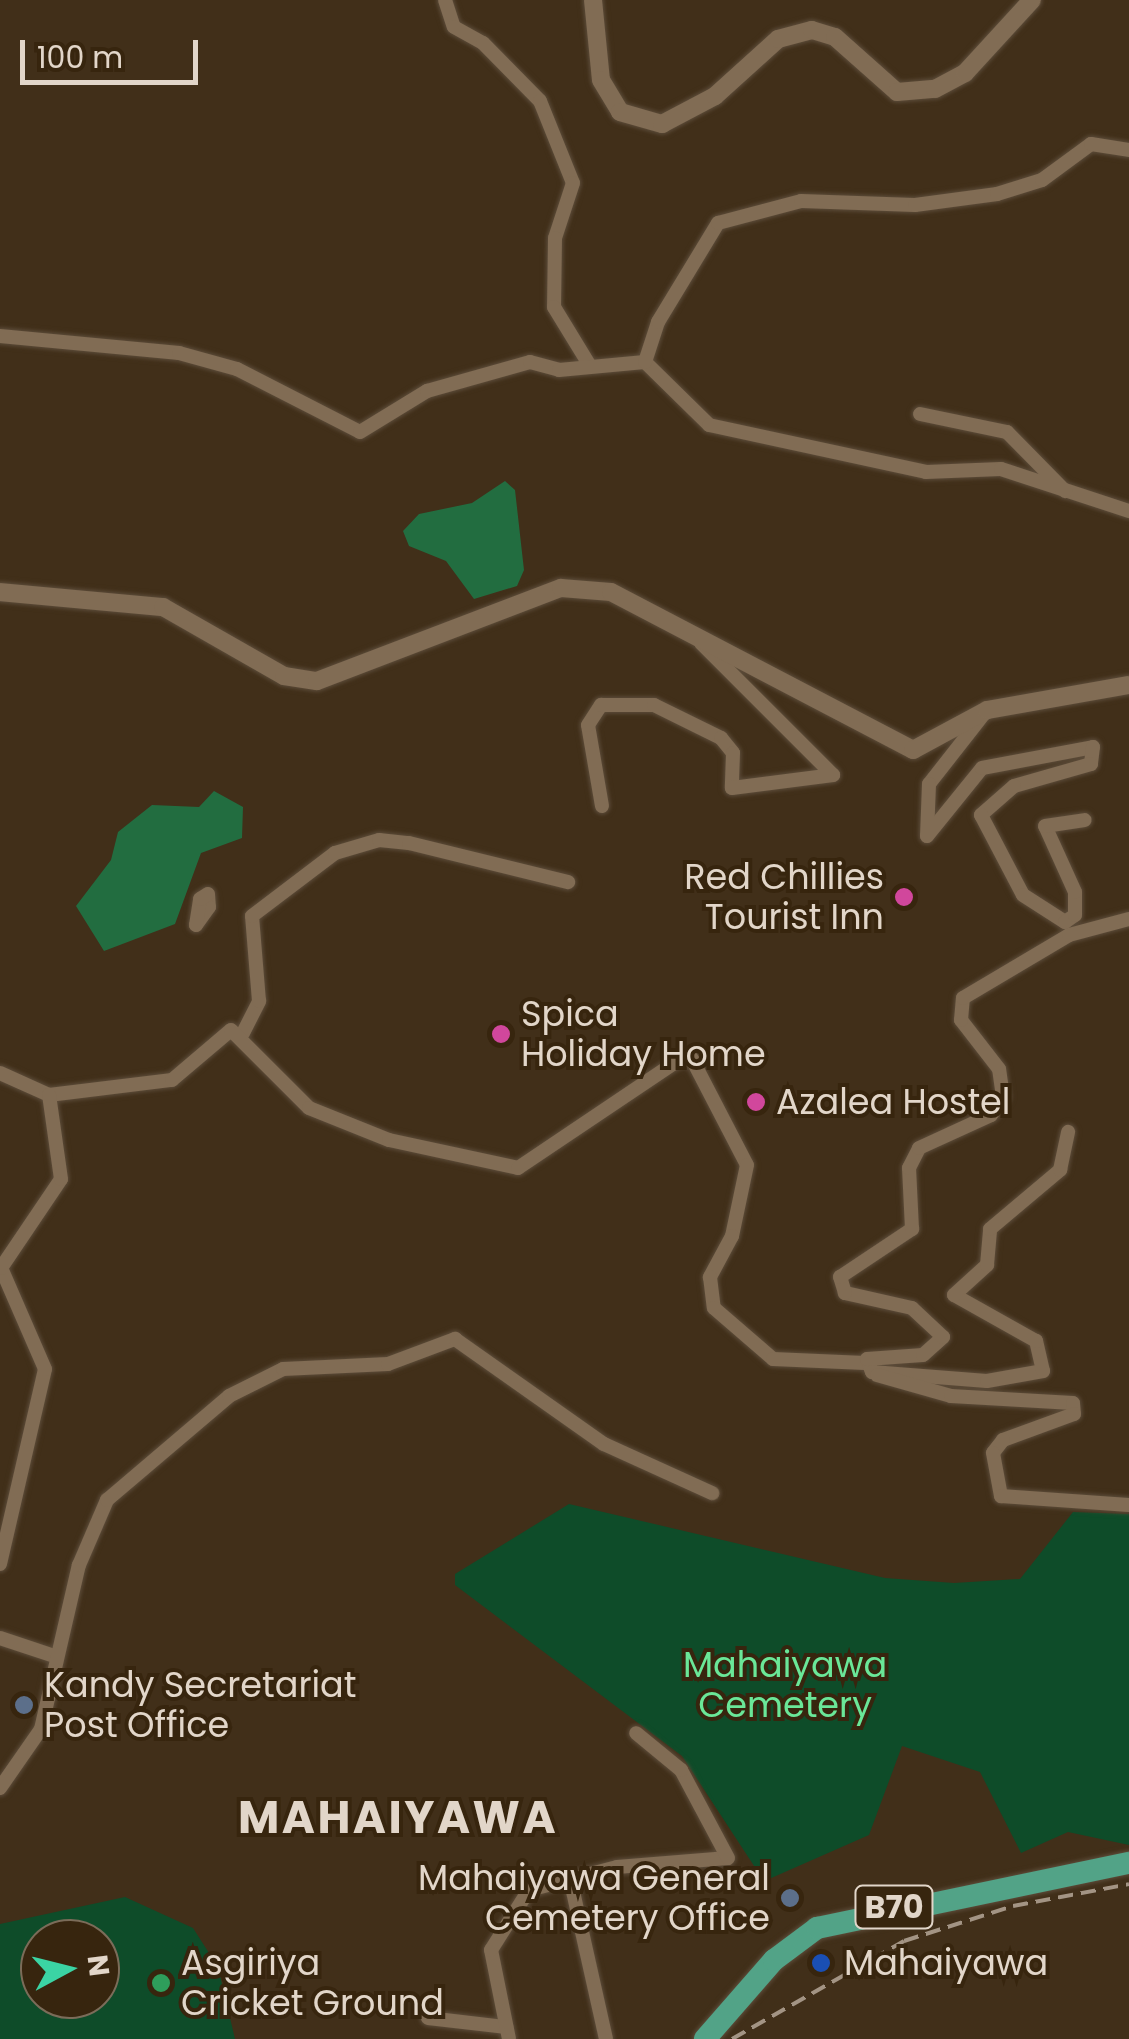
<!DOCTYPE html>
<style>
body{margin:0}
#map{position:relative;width:1129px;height:2039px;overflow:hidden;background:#412f19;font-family:Poppins,sans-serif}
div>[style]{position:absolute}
.green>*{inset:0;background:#0e4c29}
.forest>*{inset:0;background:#226d40}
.roads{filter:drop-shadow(0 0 2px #5c4c3a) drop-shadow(0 0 2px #5c4c3a)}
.minor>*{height:14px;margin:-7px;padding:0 7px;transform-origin:7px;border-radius:7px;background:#816c54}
.tertiary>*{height:18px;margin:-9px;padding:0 9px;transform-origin:9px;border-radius:9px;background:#816c54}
.primary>*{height:22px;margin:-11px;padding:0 11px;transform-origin:11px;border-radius:11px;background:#52a387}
.rail>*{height:4px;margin-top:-2px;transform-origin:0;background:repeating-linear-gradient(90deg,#a39484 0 15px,transparent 0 23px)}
.dots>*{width:28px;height:28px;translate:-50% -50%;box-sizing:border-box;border:5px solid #37250e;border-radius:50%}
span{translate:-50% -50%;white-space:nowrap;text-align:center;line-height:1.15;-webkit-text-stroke:8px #37250e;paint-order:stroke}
.shield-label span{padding:2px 8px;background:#37250e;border:2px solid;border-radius:8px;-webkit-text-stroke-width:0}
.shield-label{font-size:32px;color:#e2d6c9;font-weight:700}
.poi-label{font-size:35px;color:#e2d6c9}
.right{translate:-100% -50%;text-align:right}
.left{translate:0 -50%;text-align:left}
.park-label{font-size:35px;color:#6ae798}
.district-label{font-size:45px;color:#e2d6c9;font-weight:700;letter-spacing:2.5px}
.north{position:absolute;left:20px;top:1919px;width:100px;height:100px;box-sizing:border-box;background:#37250e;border:2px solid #7b6c59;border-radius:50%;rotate:83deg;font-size:28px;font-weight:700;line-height:40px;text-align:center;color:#e2d6c9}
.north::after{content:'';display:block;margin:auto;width:35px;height:45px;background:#3bd4a4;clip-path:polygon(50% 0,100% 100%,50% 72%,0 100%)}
.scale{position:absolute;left:20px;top:40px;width:178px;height:45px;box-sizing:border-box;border:5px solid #e2d6c9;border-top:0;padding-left:12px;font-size:30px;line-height:35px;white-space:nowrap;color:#e2d6c9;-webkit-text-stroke:8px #37250e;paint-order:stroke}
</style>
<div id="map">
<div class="green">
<div style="clip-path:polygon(569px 1504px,885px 1578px,954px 1583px,1020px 1579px,1073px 1512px,1129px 1514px,1129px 1845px,1068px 1832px,1021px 1853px,980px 1772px,902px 1746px,869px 1835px,769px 1879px,760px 1875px,682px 1756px,455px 1585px,455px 1574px)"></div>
<div style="clip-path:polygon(evenodd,125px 1897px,193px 1928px,218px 1967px,235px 2039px,0 2039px,0 1924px,125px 1897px,40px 1939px,100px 1939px,100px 1999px,40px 1999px,40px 1939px)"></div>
</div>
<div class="forest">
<div style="clip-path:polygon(505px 481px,515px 490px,524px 570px,517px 586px,474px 599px,446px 561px,409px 546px,403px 531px,419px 514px,472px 503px)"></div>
<div style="clip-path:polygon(214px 791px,243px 807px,242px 838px,201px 853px,175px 924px,104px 951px,76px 906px,111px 860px,118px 832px,152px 805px,199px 807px)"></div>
</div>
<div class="roads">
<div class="minor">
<div style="left:445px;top:0;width:28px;rotate:72deg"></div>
<div style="left:454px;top:27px;width:33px;rotate:29deg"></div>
<div style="left:483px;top:43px;width:81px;rotate:45.5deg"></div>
<div style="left:540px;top:101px;width:88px;rotate:68.1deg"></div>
<div style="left:573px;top:183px;width:58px;rotate:108.1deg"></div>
<div style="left:555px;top:238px;width:69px;rotate:90.8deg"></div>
<div style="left:554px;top:307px;width:69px;rotate:58.6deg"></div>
<div style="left:0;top:336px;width:180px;rotate:5.4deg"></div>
<div style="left:179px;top:353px;width:60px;rotate:15.4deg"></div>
<div style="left:237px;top:369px;width:138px;rotate:27.1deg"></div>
<div style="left:360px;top:432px;width:79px;rotate:-31.5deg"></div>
<div style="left:427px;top:391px;width:107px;rotate:-15.7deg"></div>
<div style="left:530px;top:362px;width:30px;rotate:15deg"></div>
<div style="left:559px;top:370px;width:86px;rotate:-5.3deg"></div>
<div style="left:645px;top:362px;width:90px;rotate:44.5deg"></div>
<div style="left:709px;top:425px;width:222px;rotate:12.2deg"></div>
<div style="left:926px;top:472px;width:75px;rotate:-2.3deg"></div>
<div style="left:1001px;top:469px;width:135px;rotate:18.2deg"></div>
<div style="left:645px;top:362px;width:42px;rotate:-72deg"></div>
<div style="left:658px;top:322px;width:116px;rotate:-58.8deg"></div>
<div style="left:718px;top:223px;width:86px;rotate:-14.8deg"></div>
<div style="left:801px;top:201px;width:114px;rotate:2deg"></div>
<div style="left:915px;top:205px;width:83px;rotate:-7.6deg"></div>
<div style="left:997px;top:194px;width:47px;rotate:-17.3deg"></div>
<div style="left:1042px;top:180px;width:61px;rotate:-36.3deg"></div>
<div style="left:1091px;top:144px;width:38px;rotate:9deg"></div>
<div style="left:920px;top:414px;width:89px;rotate:11.7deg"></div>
<div style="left:1007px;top:432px;width:83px;rotate:45.5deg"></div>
<div style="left:987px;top:710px;width:94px;rotate:128.1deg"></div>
<div style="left:929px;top:784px;width:52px;rotate:92.2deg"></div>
<div style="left:927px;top:836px;width:87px;rotate:-51deg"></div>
<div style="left:982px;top:768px;width:113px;rotate:-10.7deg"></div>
<div style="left:1093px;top:747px;width:17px;rotate:97deg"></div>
<div style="left:1091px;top:764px;width:80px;rotate:164.1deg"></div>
<div style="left:1014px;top:786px;width:44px;rotate:138.7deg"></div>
<div style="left:981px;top:815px;width:90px;rotate:62.3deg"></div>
<div style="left:1023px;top:895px;width:50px;rotate:32.7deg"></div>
<div style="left:1065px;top:922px;width:12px;rotate:-35deg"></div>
<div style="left:1075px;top:915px;width:23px;rotate:-90deg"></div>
<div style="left:1075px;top:892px;width:72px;rotate:-114.4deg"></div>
<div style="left:1045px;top:826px;width:40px;rotate:-8.5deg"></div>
<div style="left:602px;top:806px;width:82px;rotate:-99.8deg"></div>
<div style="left:588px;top:725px;width:24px;rotate:-57deg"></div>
<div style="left:601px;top:705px;width:53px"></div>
<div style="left:654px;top:705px;width:75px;rotate:26.2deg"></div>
<div style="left:721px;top:738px;width:19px;rotate:51deg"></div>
<div style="left:733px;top:753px;width:35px;rotate:92deg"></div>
<div style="left:732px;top:788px;width:102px;rotate:-7.3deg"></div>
<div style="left:833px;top:775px;width:187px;rotate:-135deg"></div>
<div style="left:208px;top:894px;width:13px;rotate:86deg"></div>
<div style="left:209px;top:907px;width:22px;rotate:126deg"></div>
<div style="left:196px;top:925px;width:26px;rotate:-81deg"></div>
<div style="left:200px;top:899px;width:9px;rotate:-32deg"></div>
<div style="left:243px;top:1033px;width:36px;rotate:-63deg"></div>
<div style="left:259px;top:1001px;width:85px;rotate:-94.7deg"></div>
<div style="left:252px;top:916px;width:104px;rotate:-37.2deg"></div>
<div style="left:335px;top:853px;width:46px;rotate:-16.5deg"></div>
<div style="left:379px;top:840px;width:30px;rotate:6deg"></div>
<div style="left:409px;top:843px;width:164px;rotate:13.8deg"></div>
<div style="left:0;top:1073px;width:54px;rotate:24.2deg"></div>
<div style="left:49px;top:1095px;width:124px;rotate:-7deg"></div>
<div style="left:172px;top:1080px;width:77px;rotate:-40.3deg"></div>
<div style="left:231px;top:1030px;width:110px;rotate:45deg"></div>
<div style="left:309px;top:1108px;width:86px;rotate:21.8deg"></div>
<div style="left:389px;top:1140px;width:132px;rotate:12.2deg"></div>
<div style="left:518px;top:1168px;width:192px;rotate:-33.9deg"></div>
<div style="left:677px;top:1061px;width:15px;rotate:-8deg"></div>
<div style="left:692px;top:1059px;width:119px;rotate:62.6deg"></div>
<div style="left:747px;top:1165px;width:73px;rotate:101.9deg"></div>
<div style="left:732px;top:1236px;width:47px;rotate:118.2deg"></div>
<div style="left:710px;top:1277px;width:31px;rotate:83deg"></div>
<div style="left:714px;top:1308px;width:78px;rotate:40.8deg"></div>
<div style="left:773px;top:1359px;width:92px;rotate:2.5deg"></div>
<div style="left:872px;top:1372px;width:14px;rotate:-111deg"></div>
<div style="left:867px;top:1359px;width:56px;rotate:-4.1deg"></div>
<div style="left:923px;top:1355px;width:27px;rotate:-42deg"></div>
<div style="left:943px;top:1337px;width:42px;rotate:-136.9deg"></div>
<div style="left:912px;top:1308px;width:69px;rotate:-167.4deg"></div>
<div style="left:845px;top:1293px;width:17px;rotate:-107deg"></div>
<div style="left:840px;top:1277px;width:87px;rotate:-33.7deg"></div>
<div style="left:912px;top:1229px;width:61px;rotate:-92.8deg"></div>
<div style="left:909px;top:1168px;width:22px;rotate:-63deg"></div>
<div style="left:919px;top:1148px;width:79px;rotate:-24.6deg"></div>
<div style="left:991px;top:1115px;width:22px;rotate:-56deg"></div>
<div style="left:1003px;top:1097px;width:28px;rotate:-98deg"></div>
<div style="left:999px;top:1069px;width:62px;rotate:-127.8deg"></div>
<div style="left:961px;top:1020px;width:22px;rotate:-85deg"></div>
<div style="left:963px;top:998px;width:123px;rotate:-30.7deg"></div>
<div style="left:1069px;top:935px;width:62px;rotate:-14.9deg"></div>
<div style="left:872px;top:1372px;width:115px;rotate:4.5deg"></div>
<div style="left:987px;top:1381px;width:57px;rotate:-10.1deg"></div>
<div style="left:1043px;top:1371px;width:31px;rotate:-103deg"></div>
<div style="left:1036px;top:1341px;width:94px;rotate:-150.7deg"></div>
<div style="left:954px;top:1295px;width:45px;rotate:-42.3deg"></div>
<div style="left:987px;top:1265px;width:36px;rotate:-85deg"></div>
<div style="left:990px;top:1229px;width:92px;rotate:-40.1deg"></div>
<div style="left:1060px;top:1170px;width:39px;rotate:-78deg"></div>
<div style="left:877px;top:1375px;width:77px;rotate:15.8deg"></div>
<div style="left:951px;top:1396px;width:122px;rotate:3.3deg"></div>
<div style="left:1073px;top:1403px;width:11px;rotate:85deg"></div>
<div style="left:1074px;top:1414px;width:76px;rotate:159.9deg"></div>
<div style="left:1003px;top:1440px;width:16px;rotate:128deg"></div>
<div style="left:993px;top:1453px;width:44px;rotate:79.5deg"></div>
<div style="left:1001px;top:1496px;width:128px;rotate:4deg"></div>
<div style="left:0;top:1564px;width:200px;rotate:-77deg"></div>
<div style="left:45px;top:1369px;width:110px;rotate:-113.5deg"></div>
<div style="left:1px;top:1268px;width:107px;rotate:-56deg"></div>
<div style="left:61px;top:1179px;width:85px;rotate:-98.1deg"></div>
<div style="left:0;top:1638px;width:60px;rotate:18.4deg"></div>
<div style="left:0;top:1788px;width:72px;rotate:-55.2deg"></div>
<div style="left:41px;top:1729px;width:168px;rotate:-77deg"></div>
<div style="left:79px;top:1565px;width:71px;rotate:-66.7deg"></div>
<div style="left:107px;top:1500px;width:160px;rotate:-40.4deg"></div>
<div style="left:229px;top:1396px;width:60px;rotate:-26.6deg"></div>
<div style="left:283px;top:1369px;width:105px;rotate:-2.7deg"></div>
<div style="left:388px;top:1364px;width:72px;rotate:-20.5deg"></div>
<div style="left:455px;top:1339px;width:182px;rotate:35.2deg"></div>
<div style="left:604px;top:1444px;width:119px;rotate:24.4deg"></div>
<div style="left:570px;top:1878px;width:165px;rotate:77.4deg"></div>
<div style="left:428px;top:2018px;width:79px;rotate:6.6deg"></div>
<div style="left:509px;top:2039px;width:91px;rotate:-101.4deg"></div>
<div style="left:491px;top:1950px;width:71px;rotate:-57.7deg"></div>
<div style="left:529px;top:1890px;width:91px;rotate:-14.6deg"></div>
<div style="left:617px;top:1867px;width:111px;rotate:-4.6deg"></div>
<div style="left:728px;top:1858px;width:100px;rotate:-118.1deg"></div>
<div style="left:681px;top:1770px;width:58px;rotate:-140.6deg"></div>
</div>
<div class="tertiary">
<div style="left:593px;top:0;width:80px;rotate:84.3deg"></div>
<div style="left:601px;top:80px;width:37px;rotate:59deg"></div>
<div style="left:620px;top:112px;width:44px;rotate:15.9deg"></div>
<div style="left:662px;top:124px;width:60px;rotate:-27.8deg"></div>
<div style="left:715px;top:96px;width:85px;rotate:-42.1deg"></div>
<div style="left:778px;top:39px;width:35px;rotate:-15deg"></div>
<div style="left:812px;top:30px;width:24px;rotate:17deg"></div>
<div style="left:835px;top:37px;width:83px;rotate:41.6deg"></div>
<div style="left:897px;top:92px;width:38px;rotate:-5deg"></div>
<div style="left:935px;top:89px;width:34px;rotate:-28deg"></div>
<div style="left:965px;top:73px;width:99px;rotate:-47.5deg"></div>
<div style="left:0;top:592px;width:164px;rotate:5.3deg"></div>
<div style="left:163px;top:607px;width:139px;rotate:29.7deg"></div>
<div style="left:284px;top:676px;width:33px;rotate:9deg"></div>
<div style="left:317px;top:681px;width:261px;rotate:-20.9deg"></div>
<div style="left:561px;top:588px;width:50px;rotate:4.6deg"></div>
<div style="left:611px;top:592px;width:341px;rotate:27.6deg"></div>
<div style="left:913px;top:750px;width:84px;rotate:-28.4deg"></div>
<div style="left:987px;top:710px;width:144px;rotate:-10deg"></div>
</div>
<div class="primary">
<div style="left:705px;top:2039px;width:105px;rotate:-48.9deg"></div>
<div style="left:774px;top:1960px;width:54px;rotate:-36.7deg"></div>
<div style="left:817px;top:1928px;width:319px;rotate:-11.8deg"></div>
</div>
</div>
<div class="rail">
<div style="left:732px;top:2039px;width:198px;rotate:-29.7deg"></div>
<div style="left:904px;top:1941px;width:114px;rotate:-17.8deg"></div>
<div style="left:1013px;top:1906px;width:118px;rotate:-10.7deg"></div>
</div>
<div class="dots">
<div style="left:904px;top:897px;background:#d1479c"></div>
<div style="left:501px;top:1034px;background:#d1479c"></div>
<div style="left:756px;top:1102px;background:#d1479c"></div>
<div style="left:24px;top:1705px;background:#5c6f8a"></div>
<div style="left:790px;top:1898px;background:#5c6f8a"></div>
<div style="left:821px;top:1963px;background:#1a4fb4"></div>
<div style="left:161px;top:1983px;background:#2e9e5b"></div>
</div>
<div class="shield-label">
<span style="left:894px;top:1907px">B70</span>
</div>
<div class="poi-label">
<span class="right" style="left:884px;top:897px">Red Chillies<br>Tourist Inn</span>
<span class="left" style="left:521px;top:1034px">Spica<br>Holiday Home</span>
<span class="left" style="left:776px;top:1102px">Azalea Hostel</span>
<span class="left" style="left:44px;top:1705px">Kandy Secretariat<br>Post Office</span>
<span class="right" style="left:770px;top:1898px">Mahaiyawa General<br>Cemetery Office</span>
<span class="left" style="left:181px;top:1983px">Asgiriya<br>Cricket Ground</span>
<span class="left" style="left:844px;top:1963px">Mahaiyawa</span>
</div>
<div class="park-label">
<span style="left:785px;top:1685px">Mahaiyawa<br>Cemetery</span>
</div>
<div class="district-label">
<span style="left:398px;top:1818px">MAHAIYAWA</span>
</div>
<div class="north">N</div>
<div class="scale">100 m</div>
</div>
